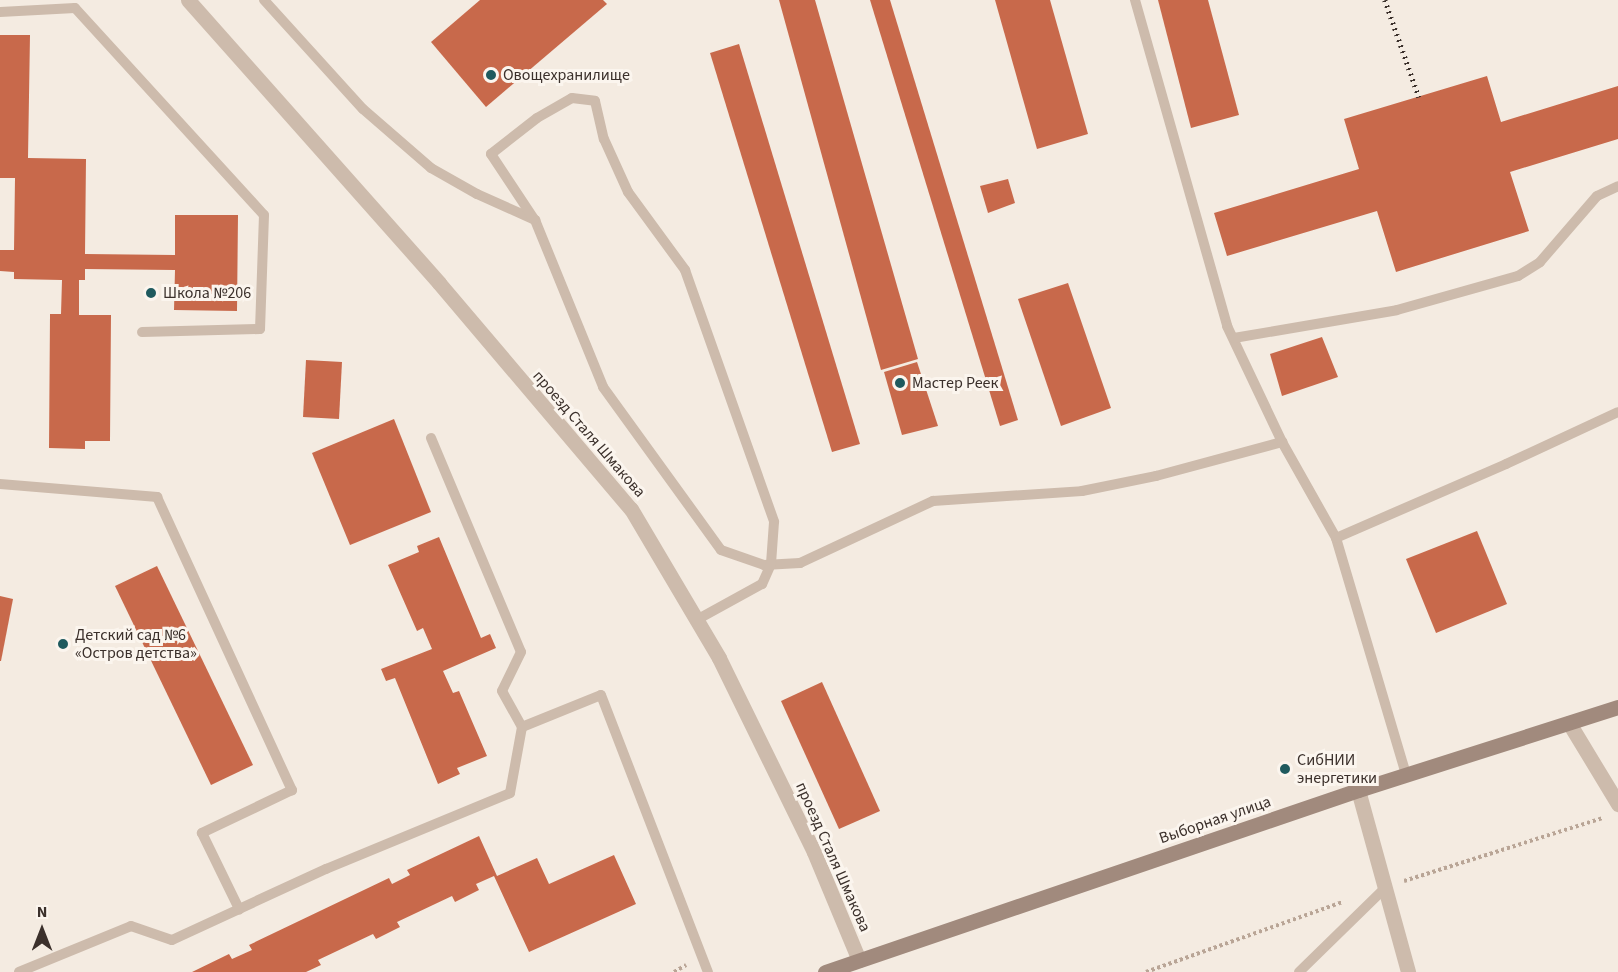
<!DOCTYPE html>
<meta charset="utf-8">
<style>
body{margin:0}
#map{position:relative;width:1618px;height:972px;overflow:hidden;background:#f4ebe1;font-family:"Source Sans 3",sans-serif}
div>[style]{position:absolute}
.building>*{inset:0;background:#c8694b}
.path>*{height:4px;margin-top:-2px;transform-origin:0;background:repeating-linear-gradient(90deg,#b9a596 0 3px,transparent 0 6px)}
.service>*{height:10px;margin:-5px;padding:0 5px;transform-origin:5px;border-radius:5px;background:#cdbbac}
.minor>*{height:15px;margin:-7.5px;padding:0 7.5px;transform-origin:7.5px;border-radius:7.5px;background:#cdbbac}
.secondary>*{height:15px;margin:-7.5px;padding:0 7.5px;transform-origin:7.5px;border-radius:7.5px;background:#a18a7d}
.rail>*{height:4.5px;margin-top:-2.25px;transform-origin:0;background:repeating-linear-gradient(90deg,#3b302b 0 1.5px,transparent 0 6px)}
.dots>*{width:16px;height:16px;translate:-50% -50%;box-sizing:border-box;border:3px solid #fbf5ee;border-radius:50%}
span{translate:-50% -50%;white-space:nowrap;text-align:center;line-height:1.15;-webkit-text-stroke:6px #fbf5ee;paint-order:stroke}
.poi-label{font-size:16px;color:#3b302b}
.left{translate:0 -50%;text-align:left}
.street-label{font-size:16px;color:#3b302b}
.north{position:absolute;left:12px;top:900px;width:60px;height:60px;-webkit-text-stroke:4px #fbf5ee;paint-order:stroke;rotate:0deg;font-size:16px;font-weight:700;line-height:24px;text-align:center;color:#3b302b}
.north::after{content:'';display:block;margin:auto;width:21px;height:27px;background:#3b302b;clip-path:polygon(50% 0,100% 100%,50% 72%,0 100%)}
</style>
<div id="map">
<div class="building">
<i style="clip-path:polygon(480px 0,603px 0,607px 4px,486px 107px,431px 42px)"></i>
<i style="clip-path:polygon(779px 0,815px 0,918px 359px,881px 370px)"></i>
<i style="clip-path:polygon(870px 0,890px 0,1018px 420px,1000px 426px)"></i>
<i style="clip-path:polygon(995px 0,1050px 0,1088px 134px,1037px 149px)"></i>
<i style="clip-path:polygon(1158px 0,1208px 0,1239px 115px,1191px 128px)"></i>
<i style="clip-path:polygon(0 35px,30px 35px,28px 158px,86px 159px,85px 254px,175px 255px,175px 215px,238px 215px,237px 311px,174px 310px,175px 270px,85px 269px,85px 280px,79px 280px,79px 315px,111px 315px,110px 441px,85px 441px,85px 449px,49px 448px,50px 314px,61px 314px,62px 280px,14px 279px,14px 272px,0 271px,0 250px,14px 250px,15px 178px,0 178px)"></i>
<i style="clip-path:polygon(739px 44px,860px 444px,832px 452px,710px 53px)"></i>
<i style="clip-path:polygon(1487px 76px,1501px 122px,1618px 86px,1618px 139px,1510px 172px,1529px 231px,1396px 272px,1377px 211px,1227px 256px,1214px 213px,1359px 169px,1344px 119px)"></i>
<i style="clip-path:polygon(1008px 179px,1015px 203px,988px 213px,980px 186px)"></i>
<i style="clip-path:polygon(1068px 283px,1111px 408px,1061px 426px,1018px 299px)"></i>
<i style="clip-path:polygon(1322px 337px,1338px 377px,1282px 396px,1270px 354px)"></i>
<i style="clip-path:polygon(306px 360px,342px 362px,339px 419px,303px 417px)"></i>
<i style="clip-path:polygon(917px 362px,938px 426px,902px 435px,884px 372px)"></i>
<i style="clip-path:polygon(394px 419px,431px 512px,350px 545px,312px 453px)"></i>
<i style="clip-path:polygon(1477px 531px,1507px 604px,1436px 633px,1406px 559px)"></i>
<i style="clip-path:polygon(439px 537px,481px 638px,490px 634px,496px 648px,443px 671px,453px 693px,459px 691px,487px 756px,457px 768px,460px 774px,438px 784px,395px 678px,386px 681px,381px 669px,432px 649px,423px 628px,417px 631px,388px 565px,419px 552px,417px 546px)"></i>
<i style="clip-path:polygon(157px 566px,253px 765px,211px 785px,115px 586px)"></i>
<i style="clip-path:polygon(0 596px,13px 599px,1px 661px,0 661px)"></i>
<i style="clip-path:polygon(822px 682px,880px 811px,839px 829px,781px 701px)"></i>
<i style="clip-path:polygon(479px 836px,497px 876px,537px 858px,549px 884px,614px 855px,636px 904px,529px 952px,494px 876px,476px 884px,479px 890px,455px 902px,452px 896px,397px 922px,400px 927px,376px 939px,373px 934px,318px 960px,321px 965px,306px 972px,192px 972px,229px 954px,232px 959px,252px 950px,249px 945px,389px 878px,392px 884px,410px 875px,407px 870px)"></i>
</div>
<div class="path">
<i style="left:1404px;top:881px;width:209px;rotate:-17.6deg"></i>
<i style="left:674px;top:972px;width:14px;rotate:-30deg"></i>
<i style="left:1146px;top:972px;width:209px;rotate:-19.6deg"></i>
</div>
<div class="service">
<i style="left:264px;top:0;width:147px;rotate:47.8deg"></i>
<i style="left:363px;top:109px;width:90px;rotate:40.9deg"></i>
<i style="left:431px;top:168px;width:53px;rotate:29.5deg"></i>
<i style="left:477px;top:194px;width:64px;rotate:24.1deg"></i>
<i style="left:535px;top:220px;width:180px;rotate:67.8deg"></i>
<i style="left:603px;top:387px;width:201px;rotate:54.1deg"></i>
<i style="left:721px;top:550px;width:46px;rotate:19.2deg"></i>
<i style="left:764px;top:565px;width:36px;rotate:-3deg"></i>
<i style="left:800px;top:563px;width:147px;rotate:-25deg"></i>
<i style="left:933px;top:501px;width:149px;rotate:-3.8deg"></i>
<i style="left:1082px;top:491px;width:76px;rotate:-11.5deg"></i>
<i style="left:1156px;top:476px;width:131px;rotate:-15.1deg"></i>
<i style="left:1135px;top:0;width:339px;rotate:74.2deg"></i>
<i style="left:1227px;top:326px;width:128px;rotate:64.6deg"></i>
<i style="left:1282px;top:442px;width:110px;rotate:60.6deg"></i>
<i style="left:1336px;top:538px;width:246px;rotate:73.5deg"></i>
<i style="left:0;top:12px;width:75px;rotate:-3.1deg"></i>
<i style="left:75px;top:8px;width:280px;rotate:47.6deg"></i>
<i style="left:264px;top:215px;width:114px;rotate:92deg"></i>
<i style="left:260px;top:329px;width:118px;rotate:178.5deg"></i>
<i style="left:534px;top:219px;width:78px;rotate:-123.5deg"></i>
<i style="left:491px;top:154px;width:58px;rotate:-38deg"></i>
<i style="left:537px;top:118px;width:40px;rotate:-29.7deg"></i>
<i style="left:572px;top:98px;width:23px;rotate:7deg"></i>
<i style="left:595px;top:101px;width:39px;rotate:77deg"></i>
<i style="left:604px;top:139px;width:58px;rotate:65.6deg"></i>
<i style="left:628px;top:192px;width:97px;rotate:53.8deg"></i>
<i style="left:685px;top:270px;width:267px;rotate:70.5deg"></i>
<i style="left:774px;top:522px;width:42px;rotate:94.1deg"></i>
<i style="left:771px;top:564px;width:22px;rotate:114deg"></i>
<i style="left:762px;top:584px;width:73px;rotate:151.3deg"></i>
<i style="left:1234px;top:338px;width:165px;rotate:-9.7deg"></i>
<i style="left:1397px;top:310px;width:126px;rotate:-15.7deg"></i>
<i style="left:1518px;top:276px;width:26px;rotate:-32deg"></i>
<i style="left:1540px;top:262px;width:87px;rotate:-49.2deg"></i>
<i style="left:1597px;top:196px;width:23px;rotate:-25deg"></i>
<i style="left:431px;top:438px;width:232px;rotate:67.2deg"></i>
<i style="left:521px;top:652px;width:43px;rotate:116deg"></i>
<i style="left:502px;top:691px;width:41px;rotate:60.9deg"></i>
<i style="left:0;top:484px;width:158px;rotate:4.7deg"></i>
<i style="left:157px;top:497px;width:323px;rotate:65.3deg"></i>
<i style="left:292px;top:790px;width:100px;rotate:154.5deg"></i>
<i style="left:202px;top:833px;width:85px;rotate:64deg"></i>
<i style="left:1336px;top:538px;width:185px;rotate:-23.5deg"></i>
<i style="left:1506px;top:464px;width:123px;rotate:-24.9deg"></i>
<i style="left:19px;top:972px;width:121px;rotate:-22.3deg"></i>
<i style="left:131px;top:926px;width:43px;rotate:18.9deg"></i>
<i style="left:172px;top:940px;width:170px;rotate:-24.8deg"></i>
<i style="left:326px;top:869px;width:199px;rotate:-22.4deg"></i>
<i style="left:510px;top:793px;width:67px;rotate:-79.7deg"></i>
<i style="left:522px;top:727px;width:85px;rotate:-22.1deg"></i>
<i style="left:601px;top:695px;width:297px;rotate:68.9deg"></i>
<i style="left:1299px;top:972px;width:122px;rotate:-44.3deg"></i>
</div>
<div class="minor">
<i style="left:188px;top:0;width:378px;rotate:48.4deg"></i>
<i style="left:439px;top:283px;width:297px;rotate:49.7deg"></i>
<i style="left:631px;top:509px;width:173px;rotate:59.4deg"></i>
<i style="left:719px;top:658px;width:216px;rotate:63.9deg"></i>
<i style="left:814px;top:852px;width:117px;rotate:67.4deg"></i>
<i style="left:1569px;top:723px;width:95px;rotate:58.8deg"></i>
<i style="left:1358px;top:790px;width:189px;rotate:74.6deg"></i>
</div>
<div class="secondary">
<i style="left:825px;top:972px;width:563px;rotate:-18.85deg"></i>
<i style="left:1358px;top:790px;width:273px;rotate:-17.7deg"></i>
</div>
<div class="rail">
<i style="left:1385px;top:0;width:103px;rotate:70.7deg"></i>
</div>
<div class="dots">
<i style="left:491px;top:75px;background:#1f5a5e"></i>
<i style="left:151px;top:293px;background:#1f5a5e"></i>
<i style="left:900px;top:383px;background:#1f5a5e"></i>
<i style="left:63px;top:644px;background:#1f5a5e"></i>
<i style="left:1285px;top:769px;background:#1f5a5e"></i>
</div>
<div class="poi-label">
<span class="left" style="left:503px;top:75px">Овощехранилище</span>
<span class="left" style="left:163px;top:293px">Школа №206</span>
<span class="left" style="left:912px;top:383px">Мастер Реек</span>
<span class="left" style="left:75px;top:644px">Детский сад №6<br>«Остров детства»</span>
<span class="left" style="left:1297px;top:769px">СибНИИ<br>энергетики</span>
</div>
<div class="street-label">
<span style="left:589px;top:434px;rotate:49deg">проезд Сталя Шмакова</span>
<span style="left:1215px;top:820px;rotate:-19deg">Выборная улица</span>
<span style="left:833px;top:857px;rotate:66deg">проезд Сталя Шмакова</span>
</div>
<div class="north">N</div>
</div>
